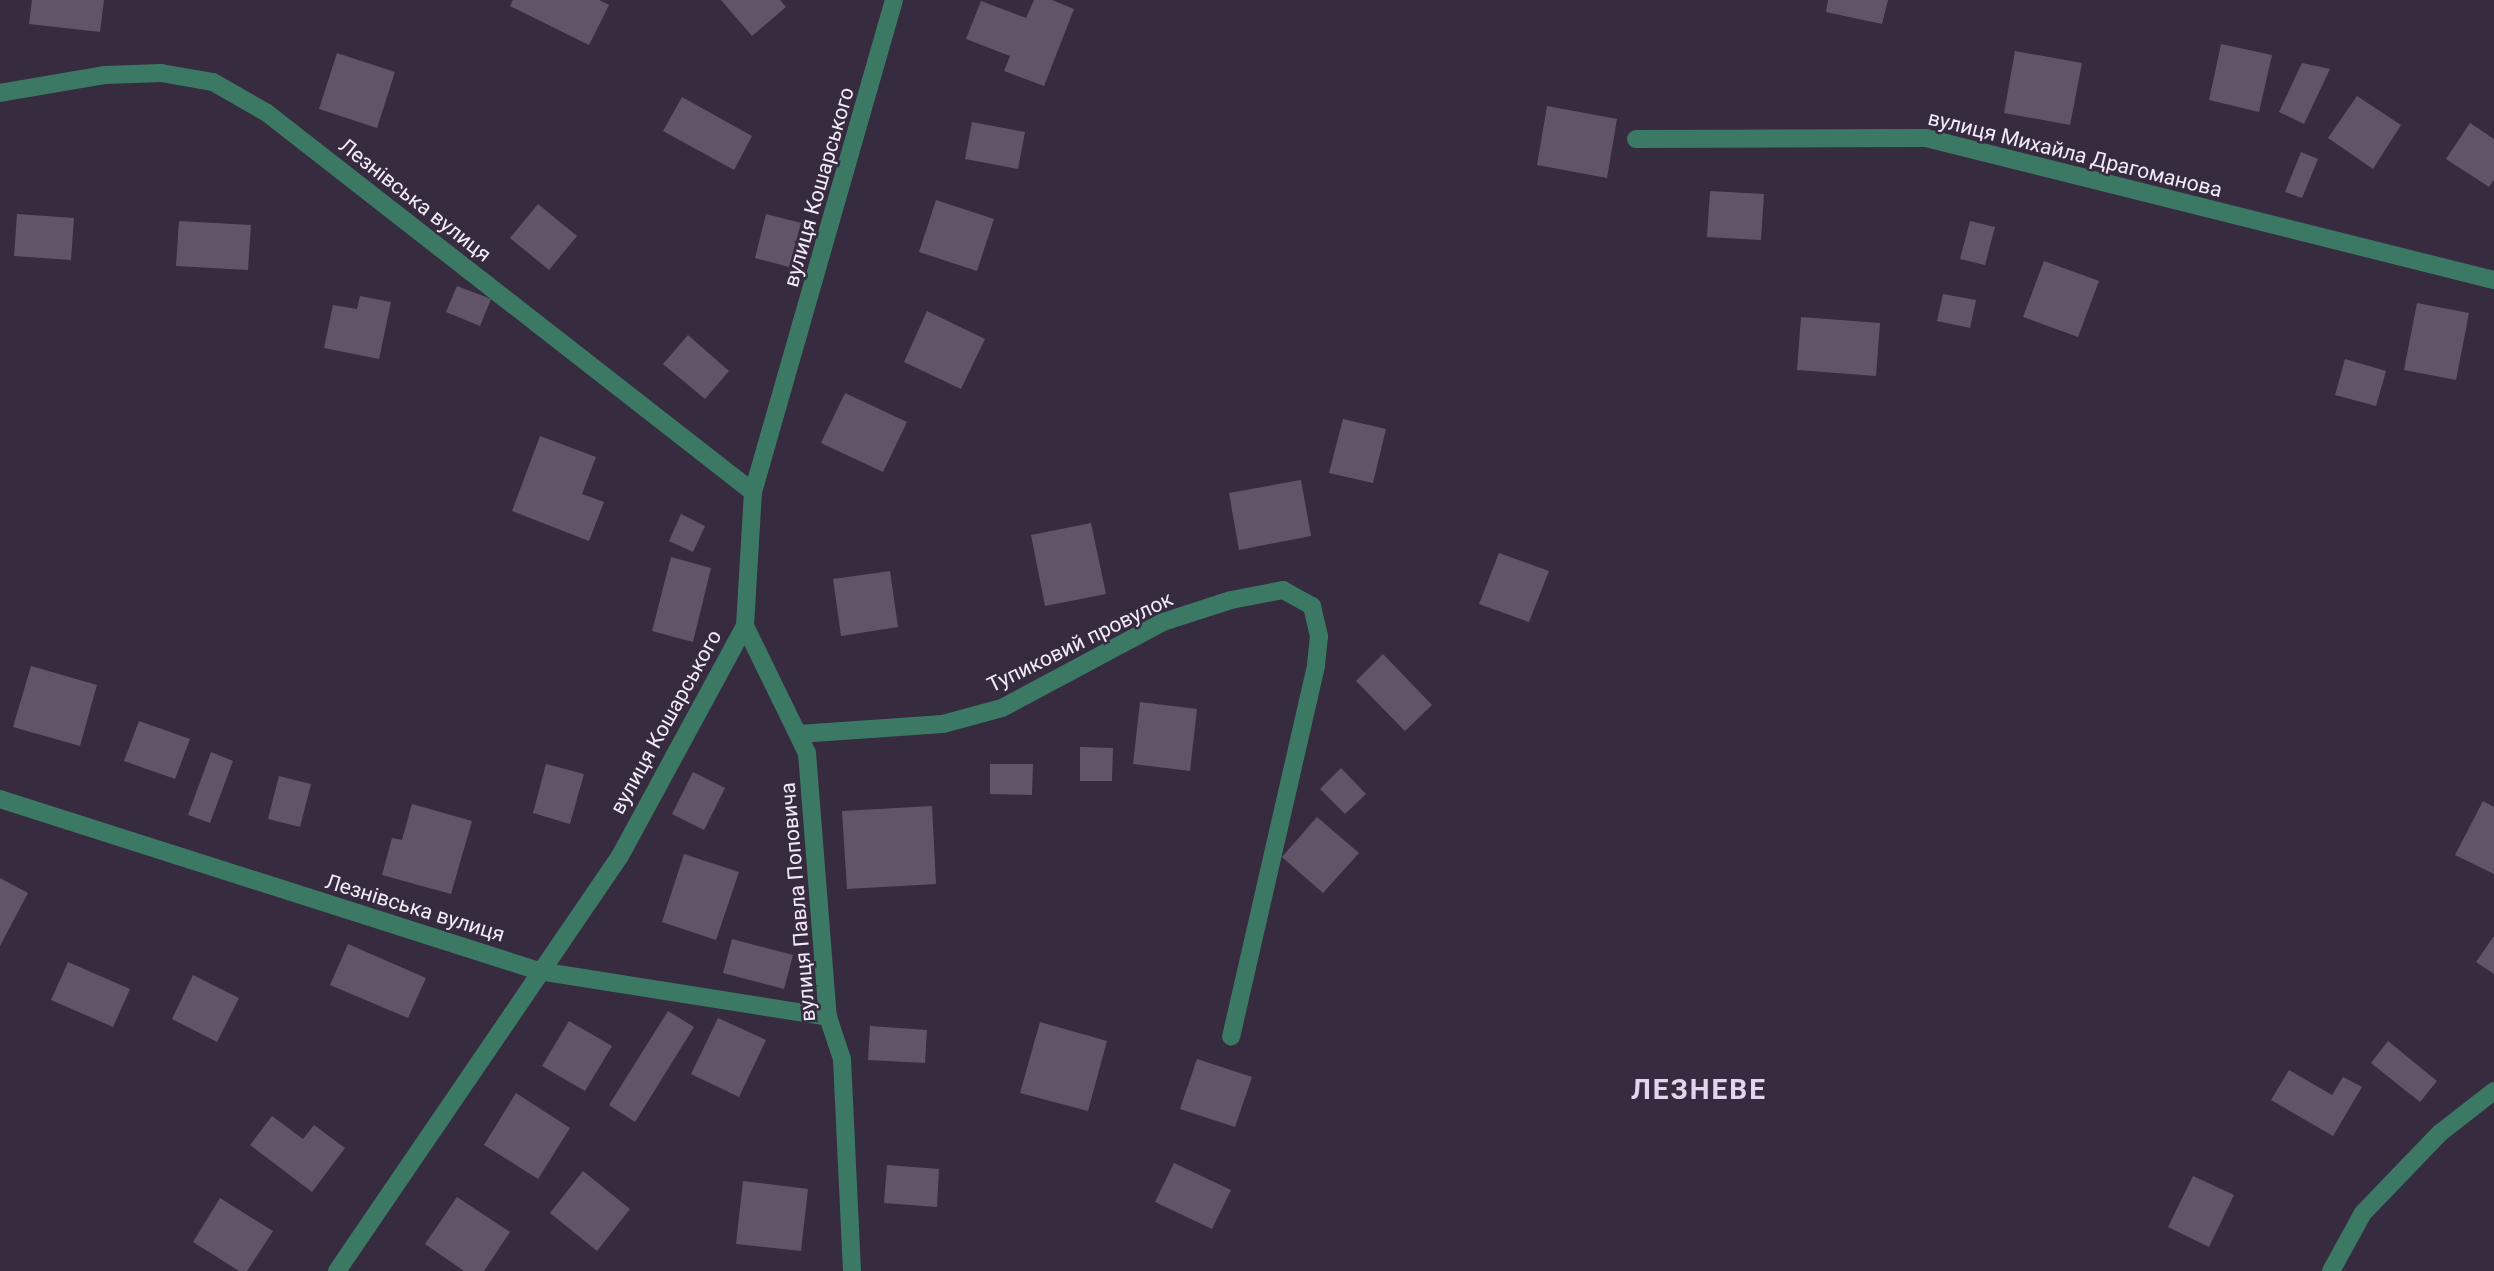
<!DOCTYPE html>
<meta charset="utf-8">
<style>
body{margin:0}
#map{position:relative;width:2494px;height:1271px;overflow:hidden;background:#372b3f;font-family:Roboto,sans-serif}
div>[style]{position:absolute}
.building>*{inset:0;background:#615469}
.service>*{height:18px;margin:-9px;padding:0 9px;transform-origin:9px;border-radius:9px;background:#3c7965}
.minor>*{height:18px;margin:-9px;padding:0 9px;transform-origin:9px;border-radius:9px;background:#3c7965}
.tertiary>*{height:18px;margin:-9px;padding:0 9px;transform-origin:9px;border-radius:9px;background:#3c7965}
span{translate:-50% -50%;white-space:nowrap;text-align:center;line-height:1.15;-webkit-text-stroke:5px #372b3f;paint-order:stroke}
.street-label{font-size:21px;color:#f3ebf8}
.district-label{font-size:28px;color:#e4d5ee;font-weight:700;letter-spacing:2px}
</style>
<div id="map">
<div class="building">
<i style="clip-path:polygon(32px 0,104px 0,100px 32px,29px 24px)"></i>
<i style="clip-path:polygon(513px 0,599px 0,609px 5px,589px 45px,510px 6px)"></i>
<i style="clip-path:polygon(721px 0,780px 0,786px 7px,752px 36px)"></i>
<i style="clip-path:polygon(1034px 0,1052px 0,1074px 9px,1044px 86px,1004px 71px,1010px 56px,966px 39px,981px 1px,1026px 18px)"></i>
<i style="clip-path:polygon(1828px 0,1888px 0,1882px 24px,1826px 12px)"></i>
<i style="clip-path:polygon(2221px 44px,2272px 55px,2259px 112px,2209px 100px)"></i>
<i style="clip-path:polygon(2015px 51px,2082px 63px,2070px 125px,2004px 113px)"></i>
<i style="clip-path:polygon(337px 53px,395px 72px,377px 128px,319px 109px)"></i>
<i style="clip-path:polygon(2302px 63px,2330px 69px,2304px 124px,2279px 112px)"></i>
<i style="clip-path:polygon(2357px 96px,2401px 125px,2373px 169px,2328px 138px)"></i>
<i style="clip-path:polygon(682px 97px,752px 136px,734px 170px,663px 131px)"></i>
<i style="clip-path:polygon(1547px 106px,1617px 119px,1607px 178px,1537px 165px)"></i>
<i style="clip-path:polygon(972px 122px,1025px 132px,1018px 169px,965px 159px)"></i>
<i style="clip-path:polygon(2470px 123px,2494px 139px,2494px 180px,2489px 187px,2446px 159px)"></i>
<i style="clip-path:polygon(2301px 152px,2318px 159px,2302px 198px,2285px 192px)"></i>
<i style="clip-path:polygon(1710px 191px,1764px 194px,1761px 240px,1707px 237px)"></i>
<i style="clip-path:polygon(936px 200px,994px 219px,977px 271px,919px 252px)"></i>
<i style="clip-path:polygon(538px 204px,577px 236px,549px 270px,510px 238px)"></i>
<i style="clip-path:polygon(17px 214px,74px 218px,71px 260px,14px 256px)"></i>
<i style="clip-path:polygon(766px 214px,801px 223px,789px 267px,755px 258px)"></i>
<i style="clip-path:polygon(179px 221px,251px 225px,248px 270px,176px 266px)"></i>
<i style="clip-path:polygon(1970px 221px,1995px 227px,1985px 265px,1960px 259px)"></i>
<i style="clip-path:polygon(2044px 261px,2099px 281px,2078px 337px,2023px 317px)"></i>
<i style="clip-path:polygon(457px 286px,491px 299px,480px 326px,446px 312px)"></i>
<i style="clip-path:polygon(1943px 294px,1976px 300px,1970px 328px,1937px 321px)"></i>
<i style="clip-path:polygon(360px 296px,391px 302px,379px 359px,324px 348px,333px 305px,357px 309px)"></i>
<i style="clip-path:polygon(2417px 303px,2469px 313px,2456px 380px,2404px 370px)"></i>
<i style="clip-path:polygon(927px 311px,985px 339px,961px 389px,904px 362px)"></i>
<i style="clip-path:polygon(1801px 317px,1880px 323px,1876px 376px,1797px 370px)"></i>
<i style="clip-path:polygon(688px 335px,729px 371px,705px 399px,663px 364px)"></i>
<i style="clip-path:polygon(2345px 359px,2386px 371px,2376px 406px,2335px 395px)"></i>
<i style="clip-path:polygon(845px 393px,907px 422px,883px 472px,821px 443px)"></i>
<i style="clip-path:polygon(1343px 419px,1386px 429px,1373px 483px,1329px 473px)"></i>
<i style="clip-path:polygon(540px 436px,596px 457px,582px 494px,604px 502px,589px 541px,512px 511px)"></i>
<i style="clip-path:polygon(1301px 480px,1311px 536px,1239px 550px,1229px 493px)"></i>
<i style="clip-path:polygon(681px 514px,705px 526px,693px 552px,669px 541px)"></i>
<i style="clip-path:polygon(1091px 523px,1106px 594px,1045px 606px,1031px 535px)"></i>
<i style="clip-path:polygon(1499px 553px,1549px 571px,1529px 622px,1479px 604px)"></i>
<i style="clip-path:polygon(671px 557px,711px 568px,693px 642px,652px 631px)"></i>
<i style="clip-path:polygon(890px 571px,898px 627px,841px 636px,833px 579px)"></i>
<i style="clip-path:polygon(1383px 654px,1432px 705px,1405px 731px,1356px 681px)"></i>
<i style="clip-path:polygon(31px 666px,97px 685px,80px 746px,13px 727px)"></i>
<i style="clip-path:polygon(1140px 702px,1197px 709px,1190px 771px,1133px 764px)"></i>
<i style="clip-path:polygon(139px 721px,190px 739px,175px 779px,124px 761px)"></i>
<i style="clip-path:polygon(1080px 747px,1113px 748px,1112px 781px,1080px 781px)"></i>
<i style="clip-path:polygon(211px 752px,233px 761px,210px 823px,188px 815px)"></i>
<i style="clip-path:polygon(546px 764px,584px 774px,570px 824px,533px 813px)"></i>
<i style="clip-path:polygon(990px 764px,1033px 764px,1032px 795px,990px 794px)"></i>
<i style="clip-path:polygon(1341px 768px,1366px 794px,1345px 814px,1320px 789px)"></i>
<i style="clip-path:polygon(693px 772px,725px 788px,704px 830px,672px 814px)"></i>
<i style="clip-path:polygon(279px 776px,311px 784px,300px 827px,268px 819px)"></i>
<i style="clip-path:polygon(2483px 801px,2494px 807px,2494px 874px,2455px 855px)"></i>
<i style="clip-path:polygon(412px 804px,472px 821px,451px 894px,382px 875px,392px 838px,402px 840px)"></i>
<i style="clip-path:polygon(932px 806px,936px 884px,847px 889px,842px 811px)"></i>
<i style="clip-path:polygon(1317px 817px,1359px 853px,1323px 893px,1282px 857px)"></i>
<i style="clip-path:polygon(684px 854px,739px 872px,716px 940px,662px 922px)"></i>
<i style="clip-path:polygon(0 878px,28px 893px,0 946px)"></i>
<i style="clip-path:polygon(2494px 936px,2494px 974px,2476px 962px)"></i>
<i style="clip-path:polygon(732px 939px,793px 955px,784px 989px,723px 973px)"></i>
<i style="clip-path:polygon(348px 944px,426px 978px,408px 1018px,330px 985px)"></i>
<i style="clip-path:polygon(68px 962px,130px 989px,113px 1027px,51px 1000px)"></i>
<i style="clip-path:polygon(193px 975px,239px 998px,217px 1042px,172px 1019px)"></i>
<i style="clip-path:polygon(668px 1011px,694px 1027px,635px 1122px,609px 1105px)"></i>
<i style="clip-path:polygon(718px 1018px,766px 1040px,739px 1097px,691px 1074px)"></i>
<i style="clip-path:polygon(569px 1021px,612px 1046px,585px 1091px,542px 1066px)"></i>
<i style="clip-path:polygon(1040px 1022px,1107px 1041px,1088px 1111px,1020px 1093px)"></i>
<i style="clip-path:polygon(870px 1026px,927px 1030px,925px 1063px,868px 1060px)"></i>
<i style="clip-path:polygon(2388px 1041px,2437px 1081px,2420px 1102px,2371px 1063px)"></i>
<i style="clip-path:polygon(1197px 1059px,1252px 1077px,1235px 1127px,1180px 1109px)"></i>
<i style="clip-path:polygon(2289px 1070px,2332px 1095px,2343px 1077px,2362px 1087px,2333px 1136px,2271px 1100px)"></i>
<i style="clip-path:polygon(516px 1093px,570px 1128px,538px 1179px,484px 1145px)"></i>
<i style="clip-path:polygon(272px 1116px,303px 1139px,314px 1125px,345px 1148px,312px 1192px,250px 1145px)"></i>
<i style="clip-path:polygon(1174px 1163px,1231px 1190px,1212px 1229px,1155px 1202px)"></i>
<i style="clip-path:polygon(887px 1165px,939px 1169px,937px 1207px,884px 1203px)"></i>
<i style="clip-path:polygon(583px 1171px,630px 1209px,597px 1251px,550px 1213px)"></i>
<i style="clip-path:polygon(2193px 1176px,2234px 1195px,2209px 1247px,2168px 1227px)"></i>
<i style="clip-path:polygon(743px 1181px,808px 1189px,801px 1251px,736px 1244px)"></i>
<i style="clip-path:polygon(457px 1197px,510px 1232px,484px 1271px,464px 1271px,425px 1244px)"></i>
<i style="clip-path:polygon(220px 1198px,273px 1231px,247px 1271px,239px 1271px,193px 1242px)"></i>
</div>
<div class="service">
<i style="left:539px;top:971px;width:293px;rotate:9deg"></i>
</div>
<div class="minor">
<i style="left:0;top:93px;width:107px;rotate:-9.7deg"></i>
<i style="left:105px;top:75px;width:56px;rotate:-2deg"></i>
<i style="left:161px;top:73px;width:53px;rotate:9.8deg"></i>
<i style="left:213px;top:82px;width:62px;rotate:29.9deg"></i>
<i style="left:267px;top:113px;width:616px;rotate:37.95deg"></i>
<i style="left:1636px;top:139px;width:290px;rotate:-0.2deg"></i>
<i style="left:1926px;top:138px;width:585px;rotate:14.04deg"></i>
<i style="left:745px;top:626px;width:141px;rotate:64deg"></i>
<i style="left:807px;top:753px;width:265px;rotate:85.5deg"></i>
<i style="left:828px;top:1017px;width:44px;rotate:71.6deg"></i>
<i style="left:842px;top:1059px;width:212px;rotate:87.3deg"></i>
<i style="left:799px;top:734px;width:144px;rotate:-4deg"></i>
<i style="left:943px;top:724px;width:61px;rotate:-15.2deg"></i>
<i style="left:1002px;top:708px;width:183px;rotate:-28.1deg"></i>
<i style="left:1163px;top:622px;width:71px;rotate:-17.9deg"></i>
<i style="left:1231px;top:600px;width:53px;rotate:-10.9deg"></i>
<i style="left:1283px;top:590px;width:33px;rotate:29deg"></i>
<i style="left:1312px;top:606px;width:31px;rotate:77deg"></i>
<i style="left:1319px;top:636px;width:30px;rotate:96deg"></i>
<i style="left:1316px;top:666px;width:380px;rotate:102.9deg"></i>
<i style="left:0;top:799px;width:566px;rotate:17.7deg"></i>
<i style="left:2331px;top:1271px;width:66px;rotate:-61.1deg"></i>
<i style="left:2363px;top:1213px;width:111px;rotate:-46.1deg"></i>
<i style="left:2440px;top:1133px;width:68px;rotate:-37.9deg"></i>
</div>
<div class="tertiary">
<i style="left:337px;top:1271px;width:502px;rotate:-55.71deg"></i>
<i style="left:620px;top:856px;width:262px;rotate:-61.5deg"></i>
<i style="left:745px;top:626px;width:134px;rotate:-86.6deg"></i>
<i style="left:753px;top:492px;width:512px;rotate:-74.01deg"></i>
</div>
<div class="street-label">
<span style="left:2075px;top:154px;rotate:14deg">вулиця Михайла Драгоманова</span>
<span style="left:819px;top:187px;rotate:-74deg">вулиця Кошарського</span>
<span style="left:415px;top:200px;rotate:38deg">Лезнівська вулиця</span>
<span style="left:1080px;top:642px;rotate:-26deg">Тупиковий провулок</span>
<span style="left:666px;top:722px;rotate:-61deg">вулиця Кошарського</span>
<span style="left:798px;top:902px;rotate:-95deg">вулиця Павла Поповича</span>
<span style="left:415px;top:908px;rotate:17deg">Лезнівська вулиця</span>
</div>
<div class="district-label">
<span style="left:1699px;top:1090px">ЛЕЗНЕВЕ</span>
</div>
</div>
